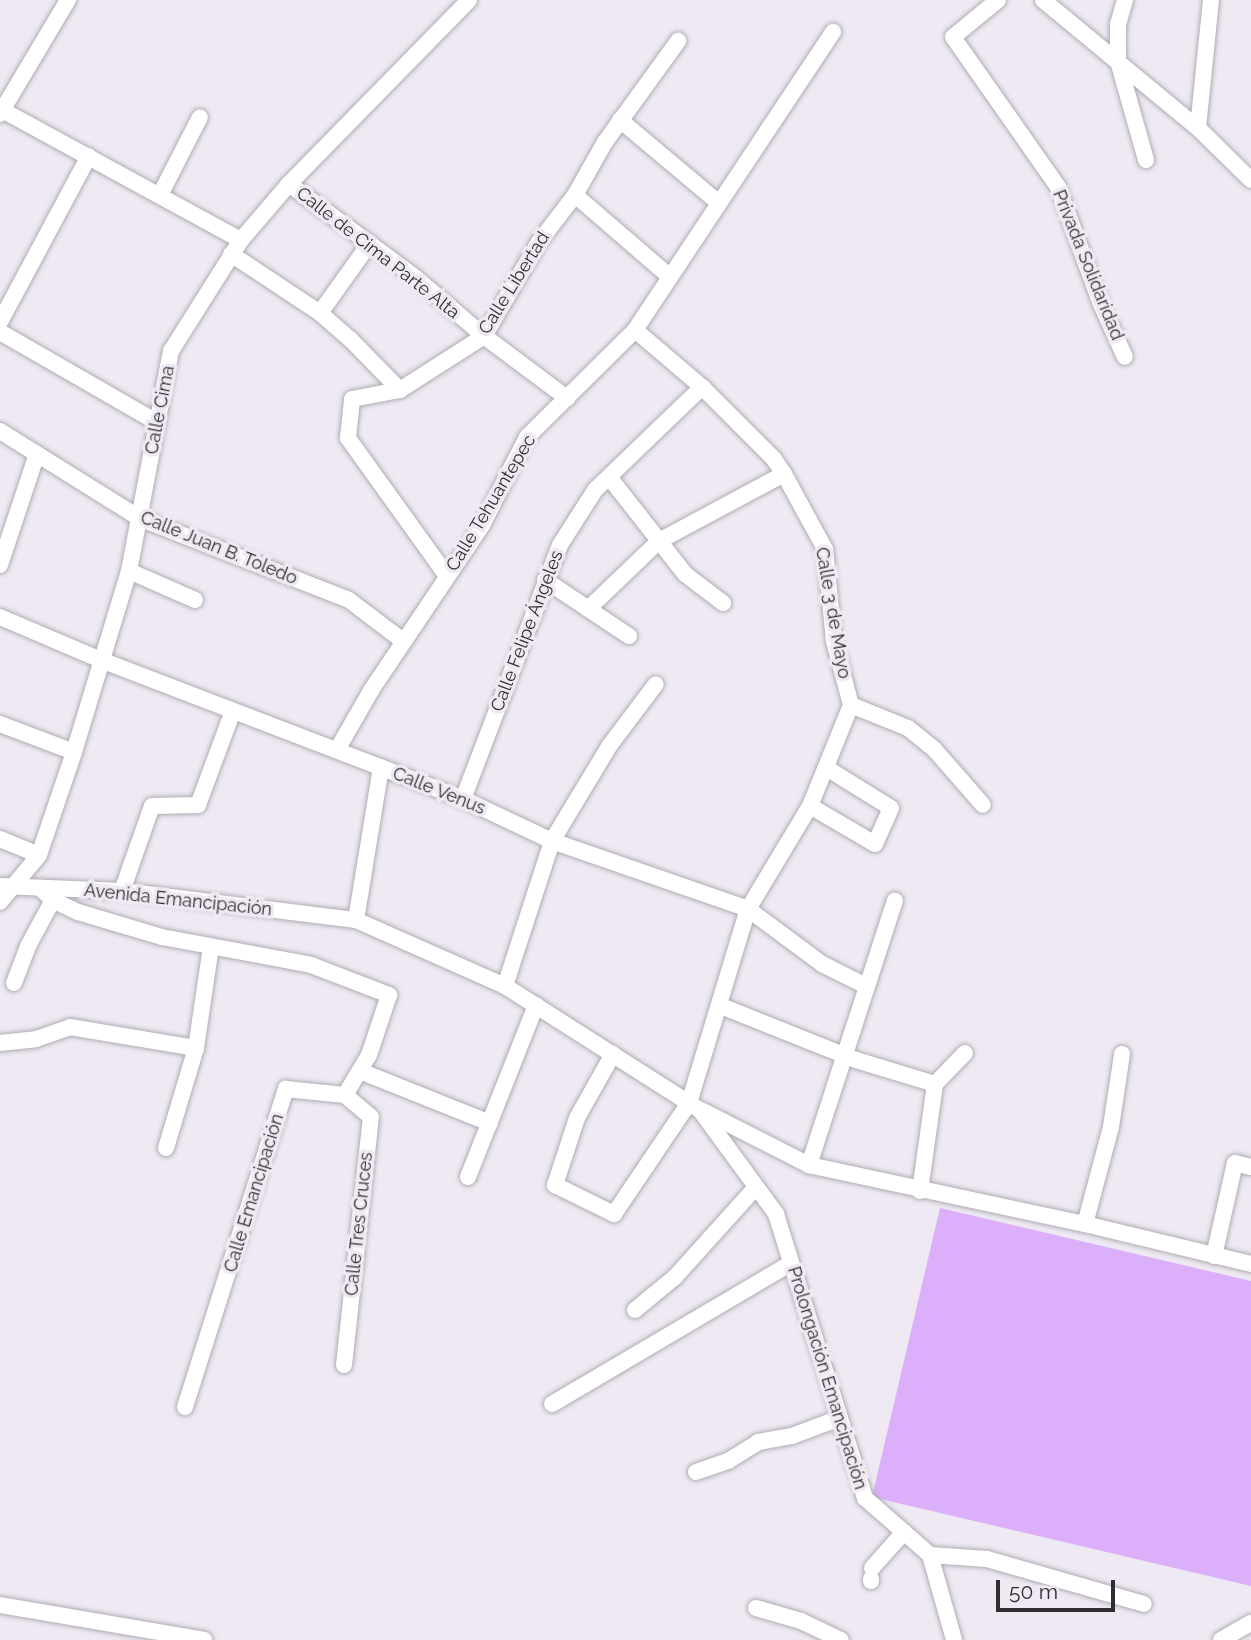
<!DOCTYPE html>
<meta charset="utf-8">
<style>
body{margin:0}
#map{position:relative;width:1251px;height:1640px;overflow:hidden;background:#eee9f2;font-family:Raleway,sans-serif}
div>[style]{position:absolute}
.green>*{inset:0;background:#dbaffa}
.roads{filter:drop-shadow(0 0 2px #b0acb4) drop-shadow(0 0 2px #b0acb4)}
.street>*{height:16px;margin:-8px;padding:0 8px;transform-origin:8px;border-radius:8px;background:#fff}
span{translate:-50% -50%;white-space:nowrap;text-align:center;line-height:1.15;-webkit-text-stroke:7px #eee9f2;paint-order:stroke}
.street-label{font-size:18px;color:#2f2d31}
.scale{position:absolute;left:996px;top:1580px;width:119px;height:32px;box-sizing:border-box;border:4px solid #2f2d31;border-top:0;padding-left:9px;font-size:21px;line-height:24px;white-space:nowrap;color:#2f2d31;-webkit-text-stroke:5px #eee9f2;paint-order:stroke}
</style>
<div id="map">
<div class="green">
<i style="clip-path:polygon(940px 1208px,1251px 1281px,1251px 1586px,872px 1497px)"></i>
</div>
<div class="roads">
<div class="street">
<i style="left:998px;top:0;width:58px;rotate:140.6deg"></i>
<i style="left:953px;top:37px;width:183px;rotate:55deg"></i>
<i style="left:1058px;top:187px;width:122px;rotate:69.9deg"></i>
<i style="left:1100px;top:302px;width:60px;rotate:65.6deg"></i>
<i style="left:1043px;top:0;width:201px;rotate:39.6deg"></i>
<i style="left:1198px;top:128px;width:74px;rotate:44.5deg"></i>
<i style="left:1125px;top:0;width:25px;rotate:106deg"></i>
<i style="left:1118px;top:24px;width:37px;rotate:90deg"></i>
<i style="left:1118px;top:61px;width:103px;rotate:74.2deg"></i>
<i style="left:4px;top:111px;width:270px;rotate:28.6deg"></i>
<i style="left:0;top:114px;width:133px;rotate:-59.2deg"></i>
<i style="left:620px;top:120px;width:129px;rotate:40deg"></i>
<i style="left:1198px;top:128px;width:129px;rotate:-84.2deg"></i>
<i style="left:289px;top:184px;width:158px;rotate:36.5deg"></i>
<i style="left:416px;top:278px;width:89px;rotate:40.5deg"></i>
<i style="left:484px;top:336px;width:104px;rotate:36.8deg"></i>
<i style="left:161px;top:193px;width:85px;rotate:-62.8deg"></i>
<i style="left:575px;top:195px;width:125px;rotate:40.8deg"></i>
<i style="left:231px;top:254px;width:107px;rotate:33.5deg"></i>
<i style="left:320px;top:313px;width:41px;rotate:41.1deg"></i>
<i style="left:351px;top:340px;width:70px;rotate:45.6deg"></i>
<i style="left:320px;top:313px;width:86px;rotate:-54.5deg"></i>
<i style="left:0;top:322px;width:188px;rotate:-61.8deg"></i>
<i style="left:0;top:332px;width:182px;rotate:29.9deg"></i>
<i style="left:0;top:431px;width:164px;rotate:32deg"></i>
<i style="left:139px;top:518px;width:225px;rotate:21.3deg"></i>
<i style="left:349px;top:600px;width:68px;rotate:37.2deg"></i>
<i style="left:609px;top:477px;width:123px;rotate:51.9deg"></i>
<i style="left:685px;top:574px;width:48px;rotate:37.3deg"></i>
<i style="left:0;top:565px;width:117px;rotate:-71.6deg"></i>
<i style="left:129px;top:571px;width:72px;rotate:23.7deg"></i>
<i style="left:447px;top:576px;width:170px;rotate:-125.7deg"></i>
<i style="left:348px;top:438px;width:39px;rotate:-84deg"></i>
<i style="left:352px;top:399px;width:49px;rotate:-10.6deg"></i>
<i style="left:400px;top:390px;width:100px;rotate:-32.7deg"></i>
<i style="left:484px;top:336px;width:109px;rotate:-59.7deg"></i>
<i style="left:539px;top:242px;width:59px;rotate:-52.5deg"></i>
<i style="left:575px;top:195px;width:61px;rotate:-60.5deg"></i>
<i style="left:605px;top:142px;width:125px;rotate:-54.1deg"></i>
<i style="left:545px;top:580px;width:101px;rotate:33.7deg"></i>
<i style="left:588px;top:609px;width:98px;rotate:-43.8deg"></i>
<i style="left:659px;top:541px;width:142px;rotate:-28.2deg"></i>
<i style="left:0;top:617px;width:110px;rotate:23.1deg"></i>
<i style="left:101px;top:660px;width:388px;rotate:21deg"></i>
<i style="left:463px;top:799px;width:98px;rotate:25.3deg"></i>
<i style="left:552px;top:841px;width:207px;rotate:19.1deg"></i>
<i style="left:748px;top:909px;width:92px;rotate:36.6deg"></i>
<i style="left:822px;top:964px;width:49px;rotate:26.6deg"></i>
<i style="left:851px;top:705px;width:61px;rotate:22deg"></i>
<i style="left:908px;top:728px;width:33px;rotate:39deg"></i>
<i style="left:934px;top:749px;width:74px;rotate:48.8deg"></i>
<i style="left:0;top:724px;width:79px;rotate:20.7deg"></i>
<i style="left:337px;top:750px;width:70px;rotate:-60.2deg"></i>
<i style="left:372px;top:689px;width:197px;rotate:-56.1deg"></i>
<i style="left:482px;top:525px;width:99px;rotate:-62.9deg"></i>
<i style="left:527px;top:437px;width:152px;rotate:-44.7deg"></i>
<i style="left:635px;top:330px;width:358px;rotate:-56.4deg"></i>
<i style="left:463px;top:799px;width:272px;rotate:-69.1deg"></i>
<i style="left:560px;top:545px;width:65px;rotate:-57.5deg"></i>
<i style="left:595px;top:490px;width:149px;rotate:-43.9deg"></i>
<i style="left:810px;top:806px;width:75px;rotate:30.3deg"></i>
<i style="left:875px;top:844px;width:39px;rotate:-66deg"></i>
<i style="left:891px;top:808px;width:74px;rotate:-148.2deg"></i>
<i style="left:0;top:839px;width:42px;rotate:22.3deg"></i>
<i style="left:0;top:886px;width:122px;rotate:2.3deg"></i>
<i style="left:122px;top:891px;width:236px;rotate:7.1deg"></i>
<i style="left:356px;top:920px;width:163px;rotate:23.9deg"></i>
<i style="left:505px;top:986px;width:231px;rotate:32.5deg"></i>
<i style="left:700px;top:1110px;width:129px;rotate:53.8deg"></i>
<i style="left:776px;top:1214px;width:298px;rotate:72.6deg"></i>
<i style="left:865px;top:1498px;width:86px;rotate:41.2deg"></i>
<i style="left:930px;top:1555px;width:88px;rotate:74.2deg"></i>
<i style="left:41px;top:889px;width:16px;rotate:43deg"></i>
<i style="left:53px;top:900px;width:28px;rotate:26deg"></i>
<i style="left:78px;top:912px;width:88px;rotate:16.6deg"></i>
<i style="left:162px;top:937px;width:152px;rotate:10.6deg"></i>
<i style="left:311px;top:965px;width:84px;rotate:21deg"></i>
<i style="left:389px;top:995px;width:63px;rotate:108.4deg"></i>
<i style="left:369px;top:1055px;width:47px;rotate:121deg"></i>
<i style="left:122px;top:891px;width:90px;rotate:-70.6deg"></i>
<i style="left:152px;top:806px;width:46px;rotate:-1.2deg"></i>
<i style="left:198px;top:805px;width:100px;rotate:-69.6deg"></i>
<i style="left:0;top:902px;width:61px;rotate:-50.3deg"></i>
<i style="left:39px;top:855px;width:109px;rotate:-71.2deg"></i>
<i style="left:74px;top:752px;width:189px;rotate:-73.1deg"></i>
<i style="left:129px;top:571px;width:224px;rotate:-79.2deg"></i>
<i style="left:171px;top:351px;width:131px;rotate:-57.8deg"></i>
<i style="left:241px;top:240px;width:74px;rotate:-49.4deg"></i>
<i style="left:289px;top:184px;width:257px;rotate:-45.6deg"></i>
<i style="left:356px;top:920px;width:155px;rotate:-80.7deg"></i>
<i style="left:14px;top:983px;width:40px;rotate:-69deg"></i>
<i style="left:28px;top:946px;width:52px;rotate:-61.5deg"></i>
<i style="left:505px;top:986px;width:152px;rotate:-72deg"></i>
<i style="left:552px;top:841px;width:112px;rotate:-58.9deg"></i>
<i style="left:610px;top:745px;width:76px;rotate:-53deg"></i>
<i style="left:721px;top:1006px;width:145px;rotate:21.8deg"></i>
<i style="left:856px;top:1060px;width:83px;rotate:16.9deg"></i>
<i style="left:0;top:1043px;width:36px;rotate:-6deg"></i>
<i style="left:36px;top:1039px;width:36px;rotate:-19deg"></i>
<i style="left:70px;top:1027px;width:128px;rotate:9.5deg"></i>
<i style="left:613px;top:1054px;width:73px;rotate:119.4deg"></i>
<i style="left:577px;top:1118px;width:71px;rotate:108.2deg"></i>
<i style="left:555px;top:1185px;width:66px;rotate:26.2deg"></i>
<i style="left:614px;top:1214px;width:134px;rotate:-56deg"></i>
<i style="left:689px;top:1103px;width:203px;rotate:-73.1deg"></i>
<i style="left:748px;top:909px;width:120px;rotate:-59deg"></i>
<i style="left:810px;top:806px;width:109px;rotate:-67.9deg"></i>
<i style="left:851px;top:705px;width:66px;rotate:-104.9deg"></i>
<i style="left:834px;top:641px;width:92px;rotate:-95.6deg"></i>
<i style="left:825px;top:549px;width:85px;rotate:-118.7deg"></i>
<i style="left:784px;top:474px;width:18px;rotate:-124deg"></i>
<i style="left:774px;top:459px;width:102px;rotate:-135deg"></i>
<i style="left:702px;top:387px;width:88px;rotate:-139.6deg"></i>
<i style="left:360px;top:1071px;width:140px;rotate:21.8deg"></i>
<i style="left:703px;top:1111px;width:119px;rotate:27deg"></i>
<i style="left:809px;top:1165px;width:282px;rotate:12.1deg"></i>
<i style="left:1085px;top:1224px;width:171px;rotate:13.5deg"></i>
<i style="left:166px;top:1148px;width:104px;rotate:-73.3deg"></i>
<i style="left:196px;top:1048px;width:102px;rotate:-81.6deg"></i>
<i style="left:809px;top:1165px;width:278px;rotate:-72deg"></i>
<i style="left:468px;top:1177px;width:185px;rotate:-68.4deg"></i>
<i style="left:920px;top:1191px;width:108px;rotate:-82deg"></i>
<i style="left:935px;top:1084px;width:43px;rotate:-45.9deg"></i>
<i style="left:1085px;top:1224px;width:100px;rotate:-75deg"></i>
<i style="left:1111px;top:1127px;width:74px;rotate:-81.4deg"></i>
<i style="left:1214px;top:1256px;width:95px;rotate:-77.3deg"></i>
<i style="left:1235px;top:1163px;width:16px;rotate:14deg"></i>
<i style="left:635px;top:1310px;width:52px;rotate:-39.5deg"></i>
<i style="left:675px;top:1277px;width:121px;rotate:-48deg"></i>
<i style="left:344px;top:1365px;width:249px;rotate:-83.8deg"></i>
<i style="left:371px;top:1117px;width:34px;rotate:-140deg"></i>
<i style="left:552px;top:1404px;width:277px;rotate:-30.5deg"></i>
<i style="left:185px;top:1407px;width:334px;rotate:-72.4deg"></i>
<i style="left:286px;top:1089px;width:59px;rotate:5.8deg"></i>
<i style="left:696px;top:1472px;width:34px;rotate:-19deg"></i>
<i style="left:728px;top:1461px;width:36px;rotate:-32deg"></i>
<i style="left:758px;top:1442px;width:35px;rotate:-10deg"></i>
<i style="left:792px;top:1436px;width:51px;rotate:-20.6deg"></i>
<i style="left:930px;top:1555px;width:57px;rotate:4deg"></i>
<i style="left:987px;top:1559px;width:163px;rotate:16deg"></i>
<i style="left:872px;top:1568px;width:48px;rotate:-48.4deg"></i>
<i style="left:871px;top:1581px;width:2px;rotate:-90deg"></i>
<i style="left:0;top:1605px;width:207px;rotate:9.7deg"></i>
<i style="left:756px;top:1608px;width:47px;rotate:16.1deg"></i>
<i style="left:801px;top:1621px;width:44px;rotate:25.4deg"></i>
<i style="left:1221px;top:1640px;width:34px;rotate:-30deg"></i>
</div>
</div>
<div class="street-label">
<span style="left:378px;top:253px;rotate:38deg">Calle de Cima Parte Alta</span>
<span style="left:1088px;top:265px;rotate:68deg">Privada Solidaridad</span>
<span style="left:514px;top:283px;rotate:-58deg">Calle Libertad</span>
<span style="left:160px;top:410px;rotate:-79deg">Calle Cima</span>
<span style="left:491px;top:503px;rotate:-59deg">Calle Tehuantepec</span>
<span style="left:219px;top:548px;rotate:22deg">Calle Juan B. Toledo</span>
<span style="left:833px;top:613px;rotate:80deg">Calle 3 de Mayo</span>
<span style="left:527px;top:631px;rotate:-69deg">Calle Felipe Ángeles</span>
<span style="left:439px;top:791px;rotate:22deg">Calle Venus</span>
<span style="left:178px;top:900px;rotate:6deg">Avenida Emancipación</span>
<span style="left:254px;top:1193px;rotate:-73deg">Calle Emancipación</span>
<span style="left:359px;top:1224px;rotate:-84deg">Calle Tres Cruces</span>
<span style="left:827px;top:1378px;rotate:73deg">Prolongación Emancipación</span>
</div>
<div class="scale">50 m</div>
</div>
